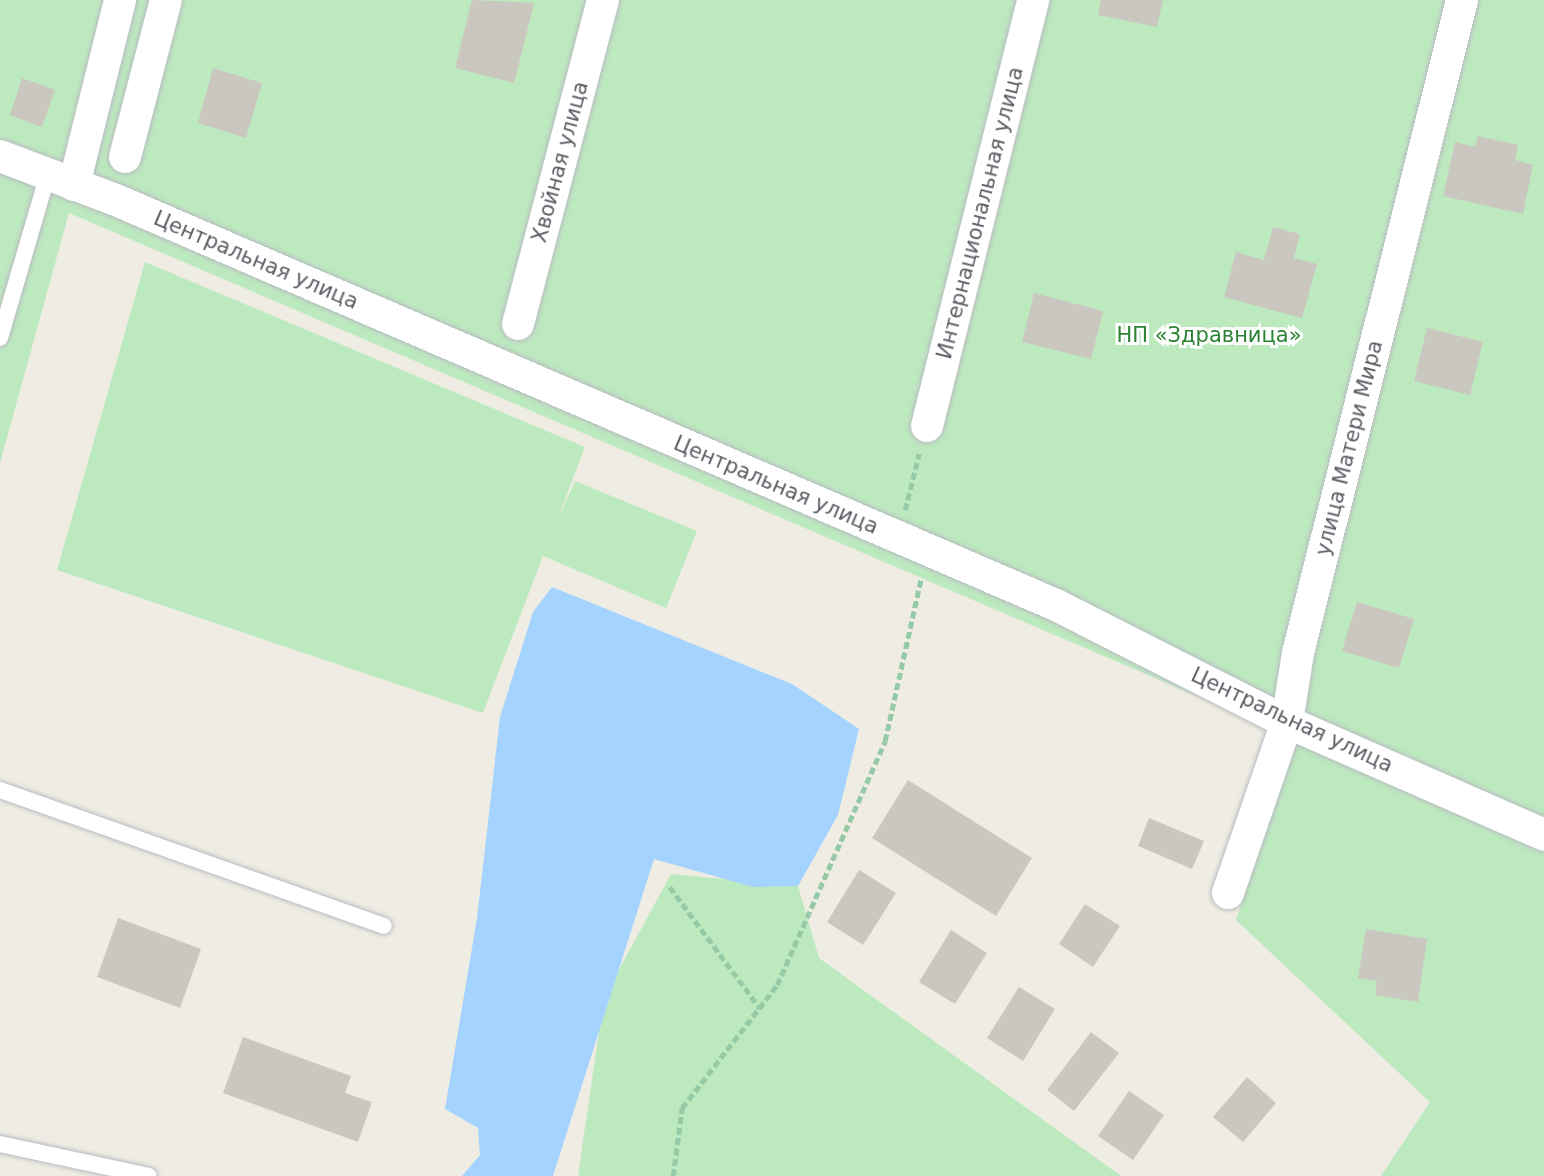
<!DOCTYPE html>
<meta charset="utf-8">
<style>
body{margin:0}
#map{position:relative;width:1544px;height:1176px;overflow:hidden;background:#efede3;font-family:"DejaVu Sans",sans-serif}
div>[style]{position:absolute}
.green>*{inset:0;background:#bde9bf}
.water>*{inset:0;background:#a4d3ff}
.building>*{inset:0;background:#cac7c0}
.path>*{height:4.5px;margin-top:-2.25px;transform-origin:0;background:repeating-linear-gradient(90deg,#95caa7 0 7px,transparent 0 10.5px)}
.roads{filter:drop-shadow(0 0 2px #b8bbc1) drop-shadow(0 0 2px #b8bbc1)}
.lane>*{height:16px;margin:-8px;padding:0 8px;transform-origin:8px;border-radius:8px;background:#fff}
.street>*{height:32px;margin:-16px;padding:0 16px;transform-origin:16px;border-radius:16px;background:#fff}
span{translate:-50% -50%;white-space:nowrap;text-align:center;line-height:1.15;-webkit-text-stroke:6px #fff;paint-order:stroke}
.street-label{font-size:21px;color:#5b5f65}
.park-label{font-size:21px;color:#2c8334}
</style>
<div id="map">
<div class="green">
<i style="clip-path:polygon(0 0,1544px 0,1544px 1176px,1381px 1176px,1430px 1102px,1236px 920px,1293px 737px,69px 213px,0 463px)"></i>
<i style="clip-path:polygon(145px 262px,585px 447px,557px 521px,575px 481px,697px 531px,666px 608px,543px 556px,483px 713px,57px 570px)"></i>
<i style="clip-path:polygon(671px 874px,798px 886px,819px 958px,1121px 1176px,578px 1176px,604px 997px)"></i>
</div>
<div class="water">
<i style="clip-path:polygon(552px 587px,792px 684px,859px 729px,838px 815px,798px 886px,753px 887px,654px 859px,553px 1176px,462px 1176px,480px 1155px,478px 1128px,445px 1109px,477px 918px,500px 717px,533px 612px)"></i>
</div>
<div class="building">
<i style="clip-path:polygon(472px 0,534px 3px,514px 83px,455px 68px)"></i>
<i style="clip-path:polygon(1101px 0,1163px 0,1157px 27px,1098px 15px)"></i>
<i style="clip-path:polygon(213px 68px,262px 83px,246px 138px,198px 123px)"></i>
<i style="clip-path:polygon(22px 78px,55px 90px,42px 127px,10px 115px)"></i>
<i style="clip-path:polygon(1478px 136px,1518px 145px,1515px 160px,1533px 165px,1523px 214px,1443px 196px,1455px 142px,1475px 147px)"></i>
<i style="clip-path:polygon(1273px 227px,1300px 234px,1294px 258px,1317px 264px,1302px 318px,1224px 297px,1236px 252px,1264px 260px)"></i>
<i style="clip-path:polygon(1034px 293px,1103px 311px,1091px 359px,1022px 342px)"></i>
<i style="clip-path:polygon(1427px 328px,1483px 342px,1470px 395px,1414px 381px)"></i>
<i style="clip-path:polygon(1357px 602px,1414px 619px,1399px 668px,1342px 651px)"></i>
<i style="clip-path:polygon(908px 780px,1032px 858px,996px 916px,872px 838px)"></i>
<i style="clip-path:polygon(1149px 818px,1204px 841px,1192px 869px,1138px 846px)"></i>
<i style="clip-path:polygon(859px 870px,896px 893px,863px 945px,827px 922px)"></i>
<i style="clip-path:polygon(1085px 904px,1120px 926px,1093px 967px,1059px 944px)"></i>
<i style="clip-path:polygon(118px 918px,201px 949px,180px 1008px,97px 977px)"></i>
<i style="clip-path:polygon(1366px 929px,1427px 939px,1418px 1002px,1375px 995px,1377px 981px,1358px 978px)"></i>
<i style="clip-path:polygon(951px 930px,987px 953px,955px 1004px,919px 982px)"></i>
<i style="clip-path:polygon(1019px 987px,1055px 1009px,1023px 1061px,987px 1038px)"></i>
<i style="clip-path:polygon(1091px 1032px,1119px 1053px,1074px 1111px,1047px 1090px)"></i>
<i style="clip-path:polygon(243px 1037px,351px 1076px,345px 1093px,372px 1102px,358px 1142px,223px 1093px)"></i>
<i style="clip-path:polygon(1247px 1077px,1276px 1103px,1243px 1142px,1213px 1117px)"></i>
<i style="clip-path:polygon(1129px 1091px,1164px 1115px,1133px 1160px,1098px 1136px)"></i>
</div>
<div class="path">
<i style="left:905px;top:510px;width:58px;rotate:-76deg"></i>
<i style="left:670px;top:887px;width:151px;rotate:53.4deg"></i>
<i style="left:673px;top:1176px;width:69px;rotate:-82.5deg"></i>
<i style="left:682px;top:1108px;width:155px;rotate:-52.3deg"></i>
<i style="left:777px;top:985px;width:267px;rotate:-66.1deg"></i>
<i style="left:885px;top:741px;width:167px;rotate:-77.5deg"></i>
</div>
<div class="roads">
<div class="lane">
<i style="left:0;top:338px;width:171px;rotate:-73.7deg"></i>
<i style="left:0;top:790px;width:407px;rotate:19.5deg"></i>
<i style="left:0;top:1144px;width:152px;rotate:12.1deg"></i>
</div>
<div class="street">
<i style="left:0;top:156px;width:124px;rotate:20.8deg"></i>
<i style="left:116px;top:200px;width:1024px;rotate:23.31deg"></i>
<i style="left:1056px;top:605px;width:259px;rotate:26.9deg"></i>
<i style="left:1287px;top:722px;width:281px;rotate:23.7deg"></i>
<i style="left:125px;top:157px;width:162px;rotate:-75.4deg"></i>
<i style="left:74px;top:185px;width:191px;rotate:-76deg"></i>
<i style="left:518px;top:324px;width:335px;rotate:-75.3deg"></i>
<i style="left:927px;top:426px;width:439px;rotate:-76deg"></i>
<i style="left:1228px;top:893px;width:181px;rotate:-71deg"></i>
<i style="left:1287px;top:722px;width:70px;rotate:-80.9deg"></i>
<i style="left:1298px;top:653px;width:673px;rotate:-75.9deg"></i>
</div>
</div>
<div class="street-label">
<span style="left:560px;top:162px;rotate:-75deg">Хвойная улица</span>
<span style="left:980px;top:213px;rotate:-76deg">Интернациональная улица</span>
<span style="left:256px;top:260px;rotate:23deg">Центральная улица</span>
<span style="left:1349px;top:448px;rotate:-76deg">улица Матери Мира</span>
<span style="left:776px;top:485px;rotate:23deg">Центральная улица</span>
<span style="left:1292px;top:720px;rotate:25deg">Центральная улица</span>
</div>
<div class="park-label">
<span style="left:1209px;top:335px">НП «Здравница»</span>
</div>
</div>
